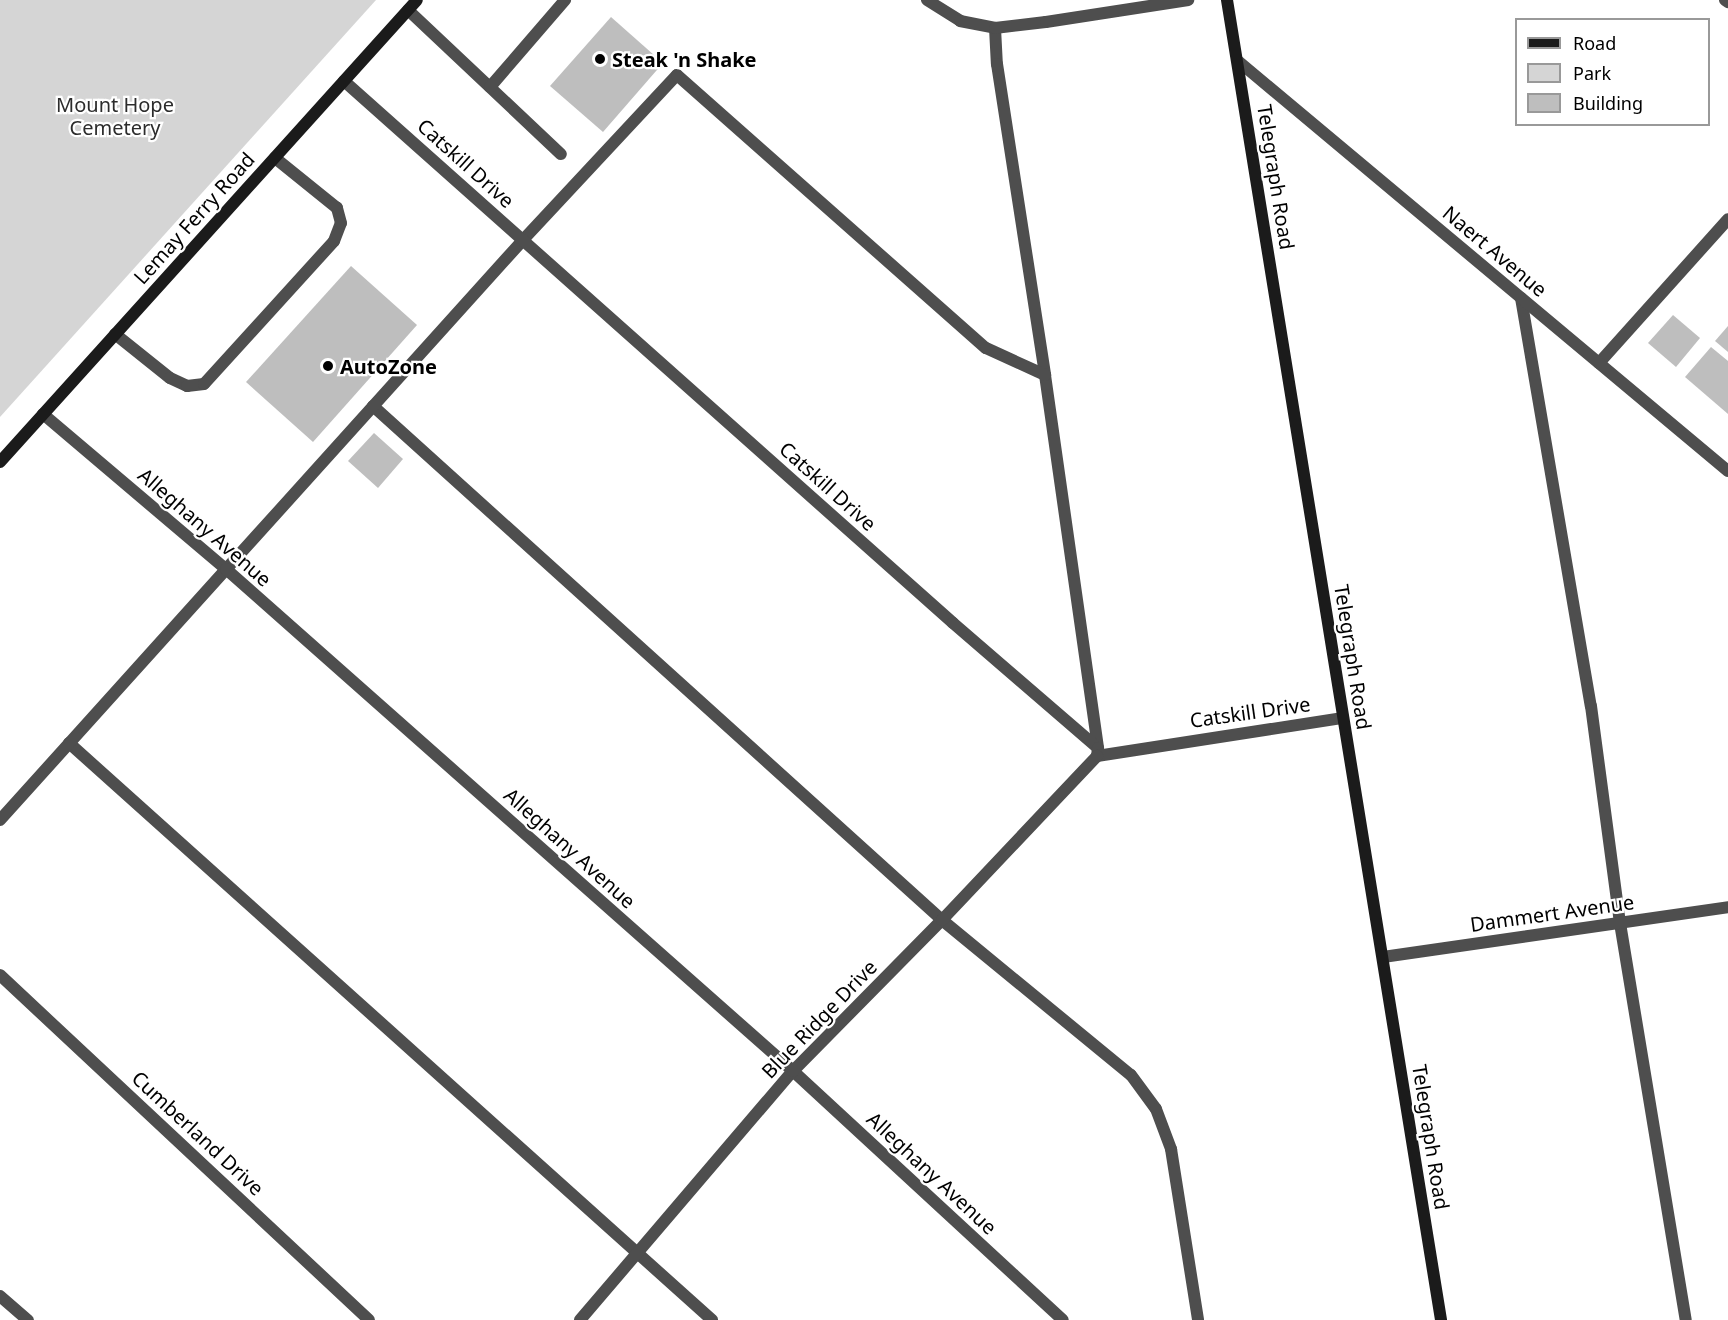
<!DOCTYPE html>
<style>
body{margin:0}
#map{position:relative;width:1728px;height:1320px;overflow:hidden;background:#fff;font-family:"Noto Sans",sans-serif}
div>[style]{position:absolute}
.green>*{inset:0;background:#d5d5d5}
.building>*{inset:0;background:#bebebe}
.service>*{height:12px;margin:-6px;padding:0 6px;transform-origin:6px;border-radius:6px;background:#4e4e4e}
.minor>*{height:12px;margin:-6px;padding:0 6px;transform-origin:6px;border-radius:6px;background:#4e4e4e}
.secondary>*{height:12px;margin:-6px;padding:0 6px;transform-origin:6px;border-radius:6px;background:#1b1b1b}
.dots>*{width:16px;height:16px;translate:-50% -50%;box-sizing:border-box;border:3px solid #fff;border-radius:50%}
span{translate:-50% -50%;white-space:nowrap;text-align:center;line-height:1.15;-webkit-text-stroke:4.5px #fff;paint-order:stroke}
.poi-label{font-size:20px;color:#000;font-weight:700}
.left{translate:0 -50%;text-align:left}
.park-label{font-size:20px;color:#2c2c2c}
.street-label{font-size:20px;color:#000}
.legend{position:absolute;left:1515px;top:18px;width:195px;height:108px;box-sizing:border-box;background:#fff;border:2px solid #999;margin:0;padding:8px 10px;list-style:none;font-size:18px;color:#000}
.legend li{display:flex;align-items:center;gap:12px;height:30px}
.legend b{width:30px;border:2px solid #999}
</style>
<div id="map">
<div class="green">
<i style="clip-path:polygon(0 0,376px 0,0 417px)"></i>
</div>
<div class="building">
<i style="clip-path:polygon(611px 17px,663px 63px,603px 132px,550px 86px)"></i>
<i style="clip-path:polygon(351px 266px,417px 325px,313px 442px,246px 382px)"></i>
<i style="clip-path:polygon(1673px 315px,1700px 338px,1676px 367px,1648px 343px)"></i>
<i style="clip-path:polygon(1728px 326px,1728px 352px,1715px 341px)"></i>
<i style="clip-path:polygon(1711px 347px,1728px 361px,1728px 414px,1685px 377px)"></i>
<i style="clip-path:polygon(374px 433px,403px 459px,378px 488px,348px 461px)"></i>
</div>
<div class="service">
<i style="left:408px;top:10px;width:210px;rotate:43.3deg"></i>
<i style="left:995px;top:28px;width:36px;rotate:87deg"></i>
<i style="left:997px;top:64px;width:315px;rotate:81.2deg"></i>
<i style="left:1045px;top:375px;width:377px;rotate:81.9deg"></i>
<i style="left:490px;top:87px;width:115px;rotate:-49.2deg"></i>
<i style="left:1521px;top:298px;width:414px;rotate:80.3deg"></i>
<i style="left:1591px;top:706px;width:219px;rotate:82.4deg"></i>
<i style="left:1620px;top:923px;width:402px;rotate:80.6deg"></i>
<i style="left:115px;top:334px;width:70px;rotate:38.7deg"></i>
<i style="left:170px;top:378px;width:19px;rotate:25deg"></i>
<i style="left:187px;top:386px;width:17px;rotate:-7deg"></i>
<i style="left:204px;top:384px;width:193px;rotate:-47.7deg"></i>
<i style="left:334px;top:241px;width:19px;rotate:-69deg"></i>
<i style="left:341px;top:223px;width:16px;rotate:-105deg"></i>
<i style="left:337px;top:208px;width:80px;rotate:-141.1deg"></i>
<i style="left:1599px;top:363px;width:193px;rotate:-48.1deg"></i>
<i style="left:373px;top:406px;width:767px;rotate:42.09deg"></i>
<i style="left:942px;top:920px;width:244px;rotate:39.4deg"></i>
<i style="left:1131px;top:1075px;width:42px;rotate:53.7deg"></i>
<i style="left:1156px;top:1109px;width:43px;rotate:69.4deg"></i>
<i style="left:1171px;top:1149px;width:173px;rotate:81deg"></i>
<i style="left:69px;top:743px;width:864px;rotate:41.9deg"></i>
<i style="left:0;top:820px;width:780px;rotate:-47.96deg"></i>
<i style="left:522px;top:241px;width:227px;rotate:-47deg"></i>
<i style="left:677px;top:75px;width:412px;rotate:41.5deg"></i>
<i style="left:986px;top:348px;width:65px;rotate:24.6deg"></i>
<i style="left:0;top:1296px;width:37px;rotate:41deg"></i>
</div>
<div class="minor">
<i style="left:927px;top:0;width:39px;rotate:32deg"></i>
<i style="left:960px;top:21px;width:36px;rotate:11deg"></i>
<i style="left:995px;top:28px;width:51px;rotate:-6.7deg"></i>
<i style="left:1046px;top:22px;width:144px;rotate:-8.8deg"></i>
<i style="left:1725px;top:0;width:4px;rotate:34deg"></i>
<i style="left:1238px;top:61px;width:639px;rotate:39.92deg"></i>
<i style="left:344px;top:81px;width:815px;rotate:41.67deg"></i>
<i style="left:953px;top:623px;width:191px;rotate:40.8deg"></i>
<i style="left:1098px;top:748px;width:8px;rotate:97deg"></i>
<i style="left:43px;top:414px;width:240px;rotate:40.3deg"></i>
<i style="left:226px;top:569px;width:757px;rotate:41.52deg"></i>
<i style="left:793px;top:1071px;width:367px;rotate:42.7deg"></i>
<i style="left:1097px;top:756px;width:249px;rotate:-8.8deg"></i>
<i style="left:1383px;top:957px;width:349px;rotate:-8.2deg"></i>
<i style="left:0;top:975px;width:505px;rotate:43.07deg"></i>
<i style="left:580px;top:1320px;width:328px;rotate:-49.5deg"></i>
<i style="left:793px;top:1071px;width:212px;rotate:-45.4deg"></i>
<i style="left:942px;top:920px;width:226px;rotate:-46.6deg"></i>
</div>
<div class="secondary">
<i style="left:1227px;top:0;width:1337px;rotate:80.79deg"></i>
<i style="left:0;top:462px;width:622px;rotate:-47.93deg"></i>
</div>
<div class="dots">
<i style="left:600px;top:59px;background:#000"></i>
<i style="left:328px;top:366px;background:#000"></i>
</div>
<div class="poi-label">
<span class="left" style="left:612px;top:59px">Steak 'n Shake</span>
<span class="left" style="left:340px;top:366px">AutoZone</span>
</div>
<div class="park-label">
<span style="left:115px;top:116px">Mount Hope<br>Cemetery</span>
</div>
<div class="street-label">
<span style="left:466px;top:163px;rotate:42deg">Catskill Drive</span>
<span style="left:1276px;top:177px;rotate:81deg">Telegraph Road</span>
<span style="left:194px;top:218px;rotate:-48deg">Lemay Ferry Road</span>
<span style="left:1495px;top:251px;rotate:40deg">Naert Avenue</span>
<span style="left:828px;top:486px;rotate:42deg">Catskill Drive</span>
<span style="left:205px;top:527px;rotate:41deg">Alleghany Avenue</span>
<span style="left:1353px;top:657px;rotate:81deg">Telegraph Road</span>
<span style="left:1250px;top:712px;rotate:-8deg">Catskill Drive</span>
<span style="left:570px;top:848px;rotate:42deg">Alleghany Avenue</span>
<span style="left:1552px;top:913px;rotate:-8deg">Dammert Avenue</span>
<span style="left:819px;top:1019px;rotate:-46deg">Blue Ridge Drive</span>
<span style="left:198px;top:1133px;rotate:43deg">Cumberland Drive</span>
<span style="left:1431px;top:1137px;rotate:81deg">Telegraph Road</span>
<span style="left:932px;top:1173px;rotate:43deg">Alleghany Avenue</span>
</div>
<ul class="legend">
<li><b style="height:8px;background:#1b1b1b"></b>Road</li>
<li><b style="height:16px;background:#d5d5d5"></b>Park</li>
<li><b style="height:16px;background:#bebebe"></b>Building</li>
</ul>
</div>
